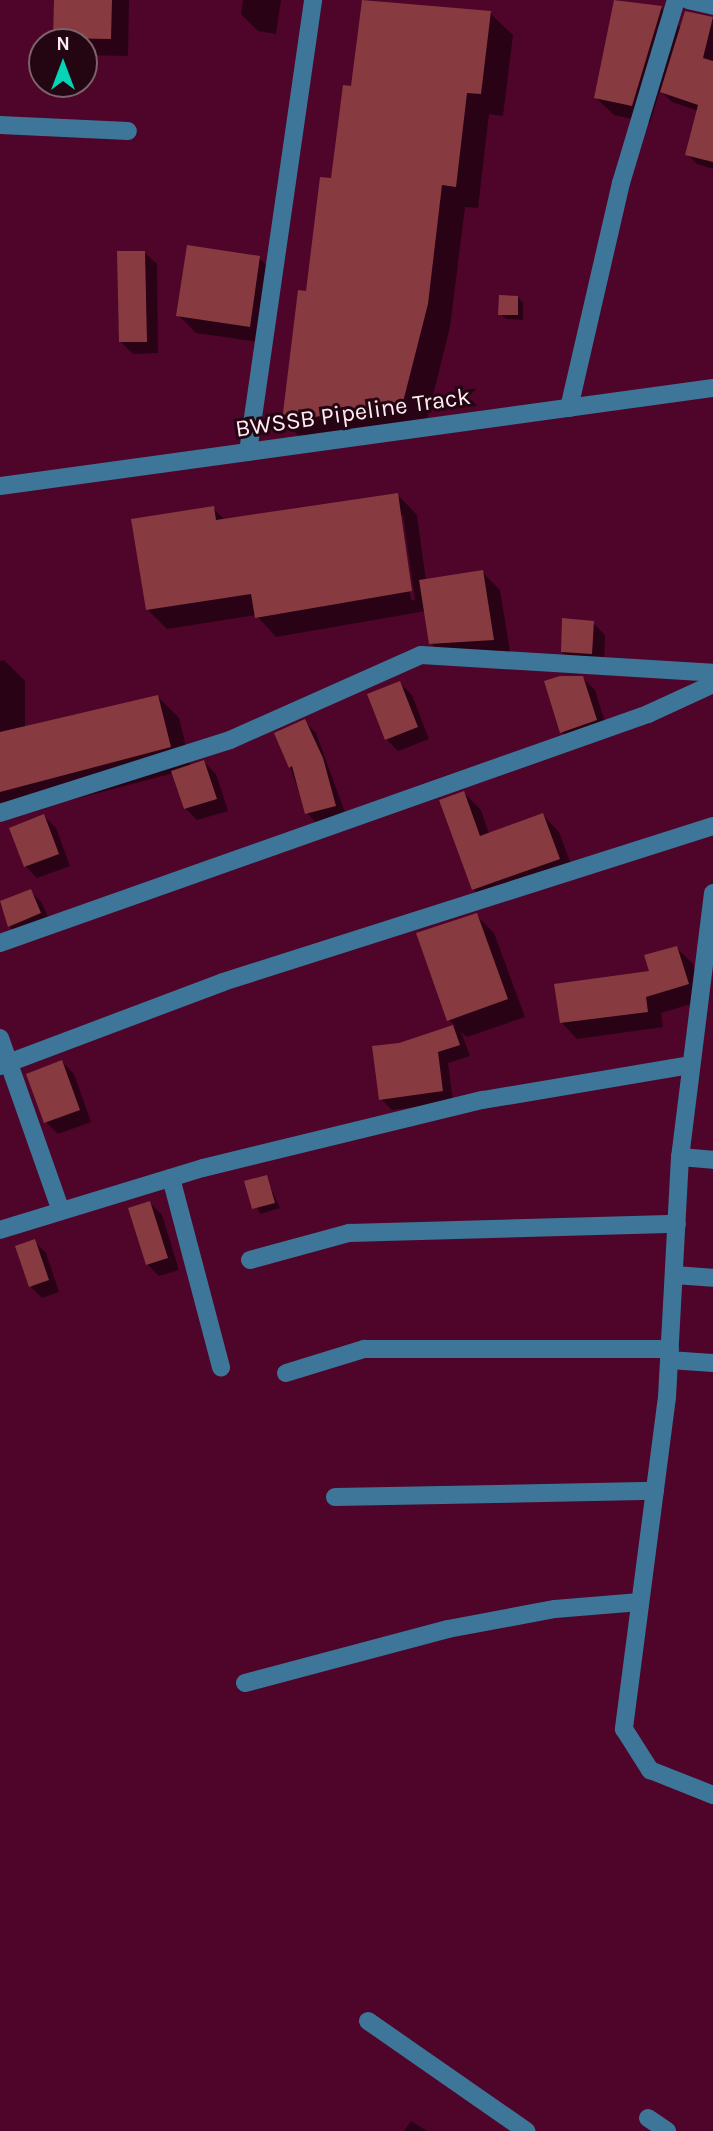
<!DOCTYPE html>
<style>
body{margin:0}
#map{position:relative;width:713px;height:2131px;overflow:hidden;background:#4e0529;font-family:Karla,sans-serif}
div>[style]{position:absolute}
.shadow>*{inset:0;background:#0007}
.building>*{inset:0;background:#883a41}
.minor>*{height:18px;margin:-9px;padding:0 9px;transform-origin:9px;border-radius:9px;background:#3d7698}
.tertiary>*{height:18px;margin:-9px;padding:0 9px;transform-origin:9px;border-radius:9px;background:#3d7698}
span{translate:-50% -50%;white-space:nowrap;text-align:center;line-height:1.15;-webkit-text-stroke:6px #230612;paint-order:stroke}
.street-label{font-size:24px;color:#feebf1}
.north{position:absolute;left:28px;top:28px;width:70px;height:70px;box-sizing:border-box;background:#230612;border:2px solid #7b626b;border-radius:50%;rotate:0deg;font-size:19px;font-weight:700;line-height:28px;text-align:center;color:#feebf1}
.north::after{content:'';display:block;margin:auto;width:24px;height:32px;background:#05d5b6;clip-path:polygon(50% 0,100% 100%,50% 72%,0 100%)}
</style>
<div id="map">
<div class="shadow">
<i style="clip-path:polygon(56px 0,129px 0,128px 56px,84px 55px,84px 42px,60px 42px,55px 37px)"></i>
<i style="clip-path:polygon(243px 0,281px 0,276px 34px,258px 31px,241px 14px)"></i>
<i style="clip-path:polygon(364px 0,490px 13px,513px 35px,503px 116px,489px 114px,478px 208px,465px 207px,450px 327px,425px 428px,306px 443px,284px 421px,300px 292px,308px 293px,333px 180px,353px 88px)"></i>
<i style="clip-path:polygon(616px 0,661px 8px,681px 28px,686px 13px,713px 19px,713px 169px,697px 164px,687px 154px,698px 111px,672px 102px,660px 90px,650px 123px,614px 115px,596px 98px)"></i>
<i style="clip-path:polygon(144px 252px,157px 264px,158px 353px,133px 354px,121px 342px)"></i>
<i style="clip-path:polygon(259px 258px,277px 275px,267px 343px,196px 333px,178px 315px)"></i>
<i style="clip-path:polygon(518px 297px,523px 303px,523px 320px,506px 319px,500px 314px)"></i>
<i style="clip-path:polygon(evenodd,398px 495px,417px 515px,426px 581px,482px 572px,500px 590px,511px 657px,449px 661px,431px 643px,426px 611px,276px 637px,256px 615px,167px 629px,147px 609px,213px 508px,225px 520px,398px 495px,399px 515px,403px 515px,415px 600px,411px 600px,399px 515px)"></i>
<i style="clip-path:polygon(593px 623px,605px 635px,604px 665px,574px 664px,562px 652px)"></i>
<i style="clip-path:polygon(4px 660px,25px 681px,25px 728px,158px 697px,179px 718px,191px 766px,204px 762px,216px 774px,228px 811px,197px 820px,185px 808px,174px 773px,13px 815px,0 802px,0 661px)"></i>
<i style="clip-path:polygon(583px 678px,595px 690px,608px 732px,574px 744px,562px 732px)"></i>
<i style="clip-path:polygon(400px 683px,412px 695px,429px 739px,398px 751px,386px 739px)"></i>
<i style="clip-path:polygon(304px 721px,316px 733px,347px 818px,319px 826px,307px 813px,290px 767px)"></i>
<i style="clip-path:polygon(464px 793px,481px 810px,489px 834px,543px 815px,559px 832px,575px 875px,490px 906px,473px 889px)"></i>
<i style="clip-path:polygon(44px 816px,56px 828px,70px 866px,37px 878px,25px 866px)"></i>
<i style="clip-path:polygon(30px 891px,42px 903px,52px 926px,21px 938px,9px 926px,0 903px)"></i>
<i style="clip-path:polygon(476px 915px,494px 933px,525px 1017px,467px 1037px,461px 1032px,470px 1056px,448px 1063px,453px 1102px,392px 1110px,381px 1099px,400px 1045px,455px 1026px,449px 1020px)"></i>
<i style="clip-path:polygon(677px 948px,693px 964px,704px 1000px,661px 1013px,663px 1027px,577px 1039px,561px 1022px,651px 973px)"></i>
<i style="clip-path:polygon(62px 1062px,74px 1074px,91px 1122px,58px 1134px,46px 1122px)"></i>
<i style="clip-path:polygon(266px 1177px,280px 1208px,260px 1214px,246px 1183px)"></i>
<i style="clip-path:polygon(150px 1203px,162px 1215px,179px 1270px,159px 1276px,147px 1264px)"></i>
<i style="clip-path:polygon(34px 1241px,46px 1253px,59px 1292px,42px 1298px,30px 1286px)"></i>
<i style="clip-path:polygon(411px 2121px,427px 2131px,404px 2131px)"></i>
</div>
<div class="building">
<i style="clip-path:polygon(54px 0,112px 0,111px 39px,53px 38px)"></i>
<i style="clip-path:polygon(362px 0,491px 11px,481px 94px,467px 93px,456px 187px,442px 185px,428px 304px,402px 406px,282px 421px,298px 290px,306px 291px,320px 177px,331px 178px,343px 85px,351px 86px)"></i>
<i style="clip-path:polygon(614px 0,662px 6px,632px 106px,594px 98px)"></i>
<i style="clip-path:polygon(685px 11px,713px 17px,703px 58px,713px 61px,713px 162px,685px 155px,698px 105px,660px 92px)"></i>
<i style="clip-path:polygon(187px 245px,260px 256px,250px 327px,176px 316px)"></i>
<i style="clip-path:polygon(117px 251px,145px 251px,147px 342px,119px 342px)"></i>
<i style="clip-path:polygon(499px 295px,518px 296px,518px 315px,498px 315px)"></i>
<i style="clip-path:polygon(398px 493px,412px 591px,255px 618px,251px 594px,146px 610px,131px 519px,214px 506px,216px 520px)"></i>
<i style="clip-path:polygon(483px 570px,494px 640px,429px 644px,419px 580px)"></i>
<i style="clip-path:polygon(562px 618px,594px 621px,592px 654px,561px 652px)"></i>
<i style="clip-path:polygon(560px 676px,583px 676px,597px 720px,560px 733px,544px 681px)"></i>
<i style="clip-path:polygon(400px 681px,418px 727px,385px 740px,367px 694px)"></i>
<i style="clip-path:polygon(158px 695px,171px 747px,0 792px,0 732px)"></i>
<i style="clip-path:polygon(305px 719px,323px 758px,336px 806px,305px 814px,292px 766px,289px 768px,274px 733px)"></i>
<i style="clip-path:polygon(204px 760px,217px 799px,184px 809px,171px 771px)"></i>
<i style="clip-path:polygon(464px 791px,480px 836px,543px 813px,560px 859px,472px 890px,439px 800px)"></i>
<i style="clip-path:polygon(44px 814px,59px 854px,24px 867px,9px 828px)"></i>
<i style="clip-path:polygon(31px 889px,41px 913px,8px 927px,0 901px)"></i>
<i style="clip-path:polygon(477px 913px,508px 999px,447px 1021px,416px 933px)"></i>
<i style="clip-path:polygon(677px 946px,689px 984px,646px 997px,648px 1012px,560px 1023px,554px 984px,649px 971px,644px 955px)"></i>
<i style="clip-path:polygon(453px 1025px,460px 1045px,438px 1052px,443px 1091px,379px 1100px,372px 1046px,399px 1043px)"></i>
<i style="clip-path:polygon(62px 1060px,80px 1110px,44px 1123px,26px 1074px)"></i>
<i style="clip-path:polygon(267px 1175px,275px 1203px,252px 1209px,244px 1181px)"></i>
<i style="clip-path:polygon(150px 1201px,168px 1258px,146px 1265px,128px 1208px)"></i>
<i style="clip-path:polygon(35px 1239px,49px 1280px,29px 1287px,15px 1246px)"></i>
</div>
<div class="minor">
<i style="left:688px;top:0;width:26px;rotate:13deg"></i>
<i style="left:0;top:125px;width:128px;rotate:2.7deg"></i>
<i style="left:569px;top:408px;width:231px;rotate:-77deg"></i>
<i style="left:621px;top:183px;width:191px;rotate:-73.3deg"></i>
<i style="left:248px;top:452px;width:457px;rotate:-81.8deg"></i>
<i style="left:0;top:486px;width:720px;rotate:-7.83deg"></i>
<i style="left:0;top:813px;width:241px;rotate:-17.6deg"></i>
<i style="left:230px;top:740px;width:209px;rotate:-24deg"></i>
<i style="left:421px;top:655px;width:293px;rotate:3.5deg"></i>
<i style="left:0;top:943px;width:687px;rotate:-19.46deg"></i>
<i style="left:648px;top:714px;width:72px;rotate:-24.8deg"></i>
<i style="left:0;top:1038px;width:183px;rotate:70.6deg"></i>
<i style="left:0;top:1066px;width:238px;rotate:-20.6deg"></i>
<i style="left:223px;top:982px;width:514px;rotate:-17.66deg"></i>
<i style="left:680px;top:1157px;width:33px;rotate:5deg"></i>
<i style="left:171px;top:1178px;width:196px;rotate:75.2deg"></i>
<i style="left:0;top:1230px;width:212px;rotate:-17deg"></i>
<i style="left:203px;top:1168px;width:288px;rotate:-13.7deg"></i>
<i style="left:483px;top:1100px;width:211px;rotate:-9.6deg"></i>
<i style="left:250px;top:1260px;width:103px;rotate:-15.3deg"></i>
<i style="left:349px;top:1233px;width:328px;rotate:-1.6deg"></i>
<i style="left:674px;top:1275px;width:39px;rotate:4deg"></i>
<i style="left:669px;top:1360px;width:44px;rotate:3.9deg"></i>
<i style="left:286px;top:1373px;width:82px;rotate:-17.1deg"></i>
<i style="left:364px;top:1349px;width:306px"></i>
<i style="left:335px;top:1497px;width:320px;rotate:-1.1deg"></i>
<i style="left:245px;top:1683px;width:210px;rotate:-14.9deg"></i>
<i style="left:448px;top:1629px;width:109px;rotate:-10.6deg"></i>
<i style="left:555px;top:1609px;width:85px;rotate:-4.7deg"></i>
<i style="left:368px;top:2021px;width:193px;rotate:34.8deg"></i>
<i style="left:648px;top:2118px;width:23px;rotate:34deg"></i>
</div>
<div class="tertiary">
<i style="left:713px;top:893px;width:266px;rotate:97.1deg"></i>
<i style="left:680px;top:1157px;width:240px;rotate:93.1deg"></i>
<i style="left:667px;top:1397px;width:335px;rotate:97.4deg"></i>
<i style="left:624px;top:1729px;width:49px;rotate:57.6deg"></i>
<i style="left:650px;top:1770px;width:68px;rotate:21.6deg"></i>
</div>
<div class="street-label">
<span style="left:353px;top:413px;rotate:-8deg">BWSSB Pipeline Track</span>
</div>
<div class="north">N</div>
</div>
